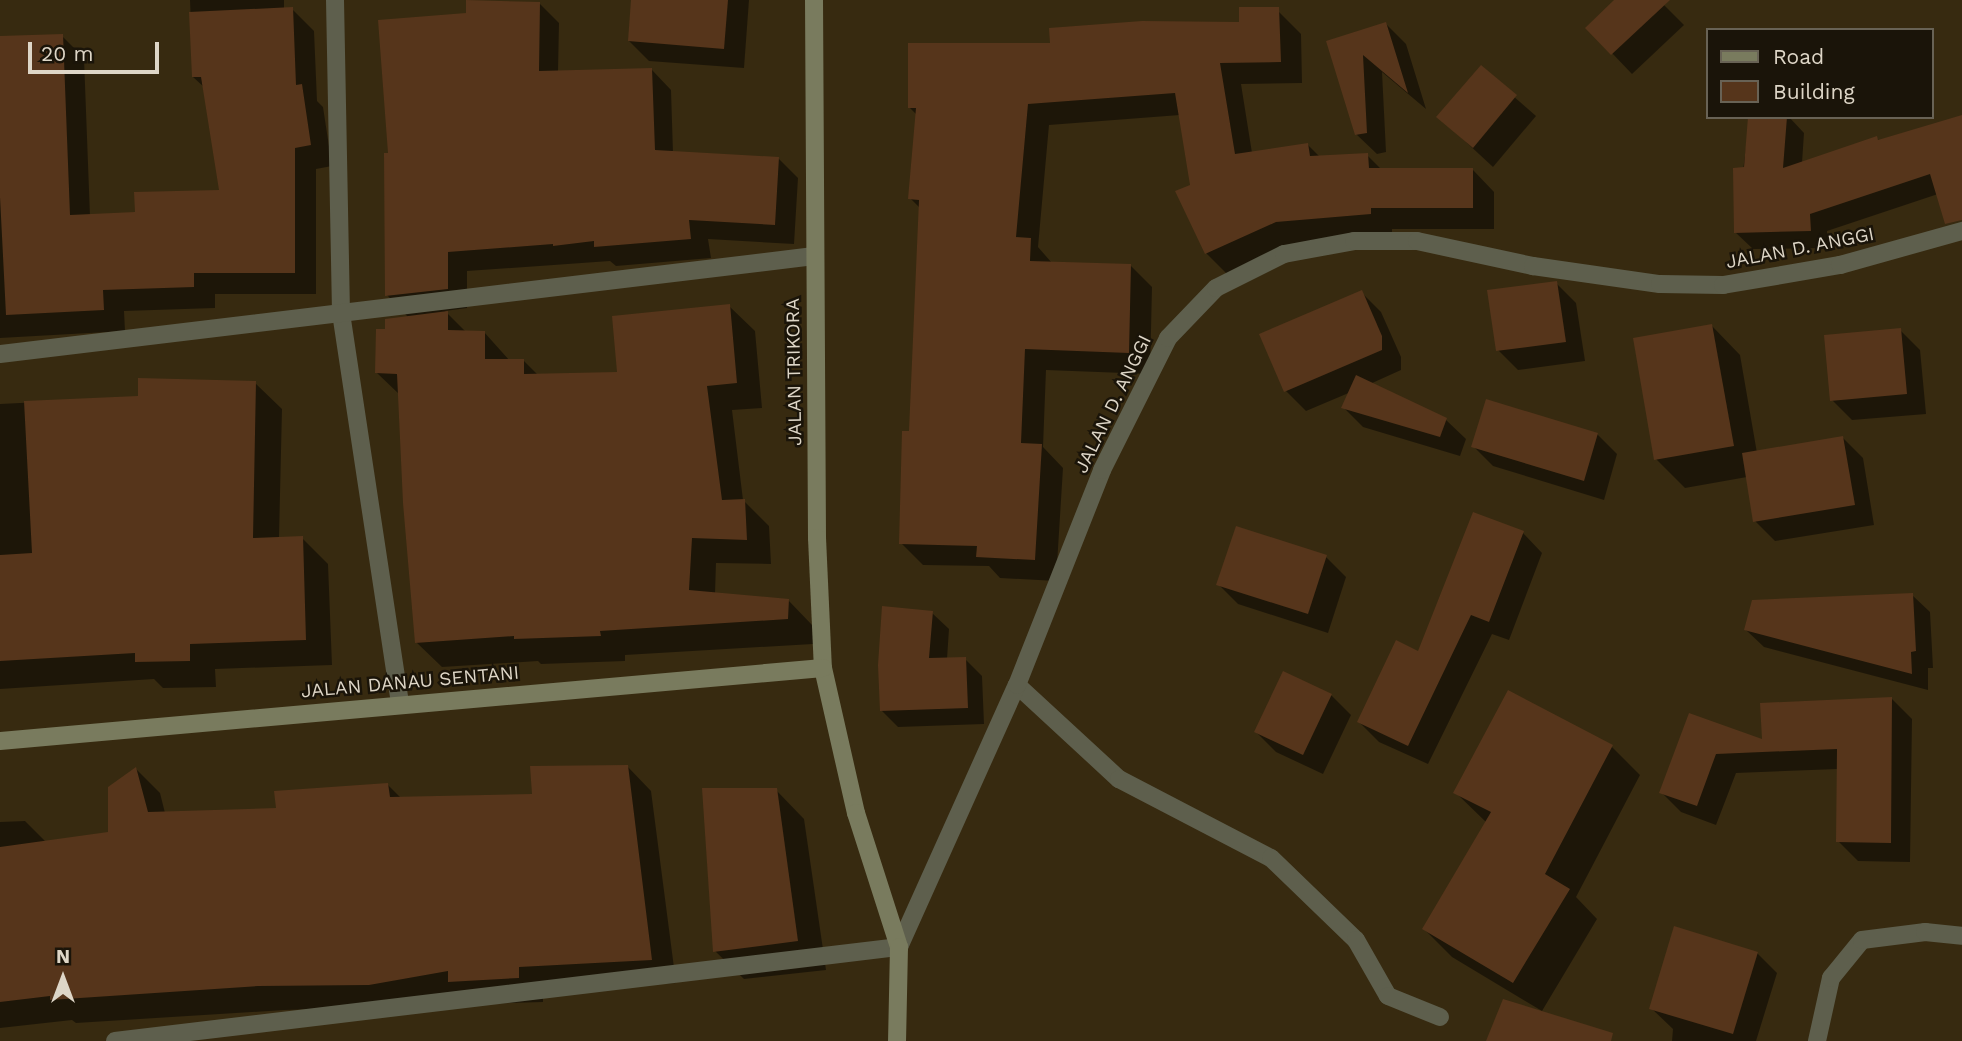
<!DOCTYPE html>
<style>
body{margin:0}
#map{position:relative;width:1962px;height:1041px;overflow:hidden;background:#372a10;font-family:"Work Sans",sans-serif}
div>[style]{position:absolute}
.shadow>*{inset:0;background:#0007}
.building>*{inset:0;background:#56351b}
.street>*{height:18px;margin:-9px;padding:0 9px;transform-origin:9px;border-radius:9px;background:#5e5f4d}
.secondary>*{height:18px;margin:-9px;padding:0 9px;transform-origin:9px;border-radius:9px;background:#797b5e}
span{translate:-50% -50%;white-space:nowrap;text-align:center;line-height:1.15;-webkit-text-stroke:5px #1a1409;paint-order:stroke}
.street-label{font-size:19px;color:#ded6c7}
.legend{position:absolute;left:1706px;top:28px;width:228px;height:91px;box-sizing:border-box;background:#1a1409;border:2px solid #686255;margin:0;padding:9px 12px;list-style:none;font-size:21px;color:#ded6c7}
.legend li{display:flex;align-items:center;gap:14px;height:35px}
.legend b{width:35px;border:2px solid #686255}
.north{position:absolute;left:28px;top:943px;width:70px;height:70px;-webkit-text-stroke:5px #1a1409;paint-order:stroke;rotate:0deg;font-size:19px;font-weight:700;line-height:28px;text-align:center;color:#ded6c7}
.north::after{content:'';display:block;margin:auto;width:24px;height:32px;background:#ded6c7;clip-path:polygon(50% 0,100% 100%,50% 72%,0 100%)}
.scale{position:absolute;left:28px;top:42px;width:131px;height:32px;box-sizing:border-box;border:4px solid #ded6c7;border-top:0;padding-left:9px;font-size:21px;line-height:24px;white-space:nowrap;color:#ded6c7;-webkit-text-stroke:5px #1a1409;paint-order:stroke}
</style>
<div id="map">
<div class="shadow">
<i style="clip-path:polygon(190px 0,284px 0,284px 9px,292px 9px,314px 31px,317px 101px,323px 107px,332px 166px,316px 169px,316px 294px,215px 294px,215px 308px,124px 311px,125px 331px,0 338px,0 38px,62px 36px,84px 58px,90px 216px,136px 214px,221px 192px,205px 88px,193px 77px)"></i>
<i style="clip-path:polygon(632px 0,749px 0,744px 68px,649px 61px,629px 41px)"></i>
<i style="clip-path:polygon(1617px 0,1659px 0,1684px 25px,1632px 74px,1588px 28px)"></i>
<i style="clip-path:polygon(539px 3px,559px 23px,558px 72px,652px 70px,671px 90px,673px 153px,778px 158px,798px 178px,794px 244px,708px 239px,711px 258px,616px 266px,610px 261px,467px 271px,467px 308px,445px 311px,466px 332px,484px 332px,510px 361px,524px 361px,538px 375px,619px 374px,729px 306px,755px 331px,762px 408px,732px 410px,743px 500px,769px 526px,771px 564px,716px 563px,715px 594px,788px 600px,813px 626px,813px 644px,625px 655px,625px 661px,541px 664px,538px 661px,442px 667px,416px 642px,400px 395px,377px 373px,387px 331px,409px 318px,387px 295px,390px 155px,468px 15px)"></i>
<i style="clip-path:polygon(1279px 12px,1301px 34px,1302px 83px,1241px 84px,1252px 153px,1308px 145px,1320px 157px,1367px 155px,1382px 170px,1473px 170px,1494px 192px,1494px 229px,1392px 229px,1392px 235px,1228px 275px,1206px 253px,1180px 115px,1049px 125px,1038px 247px,1052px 263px,1130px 265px,1152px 287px,1150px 374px,1046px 370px,1043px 447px,1063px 468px,1056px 581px,1000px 578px,989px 566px,923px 565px,901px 543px,910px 433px,920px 208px,910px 198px,917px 115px,910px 108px,1052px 45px,1241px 24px)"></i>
<i style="clip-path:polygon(1386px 24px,1406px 44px,1426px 109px,1382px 72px,1386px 152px,1377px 154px,1356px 134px,1328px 42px)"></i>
<i style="clip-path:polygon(1481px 68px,1536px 116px,1493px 167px,1439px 117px)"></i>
<i style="clip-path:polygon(1750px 117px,1789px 117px,1804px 133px,1802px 163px,1876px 138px,1880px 141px,1962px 117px,1962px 218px,1938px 194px,1827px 231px,1827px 248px,1753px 249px,1735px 232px)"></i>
<i style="clip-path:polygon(1556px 283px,1576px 303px,1585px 361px,1518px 370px,1498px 350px)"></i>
<i style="clip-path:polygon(1361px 292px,1381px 312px,1401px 357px,1401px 370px,1370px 384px,1446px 420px,1466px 439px,1460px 456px,1363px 427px,1343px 407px,1351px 392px,1306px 411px,1286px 391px)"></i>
<i style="clip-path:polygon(1712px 326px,1740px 355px,1757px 453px,1843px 438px,1863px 458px,1874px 525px,1775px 541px,1755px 521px,1747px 477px,1685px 488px,1656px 459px)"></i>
<i style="clip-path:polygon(1900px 330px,1920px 350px,1926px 414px,1852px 420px,1832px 400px)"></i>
<i style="clip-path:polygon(255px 383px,282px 409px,279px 538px,302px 538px,328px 564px,332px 665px,215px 669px,216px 687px,163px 688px,154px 679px,0 689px,0 404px,140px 397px)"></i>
<i style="clip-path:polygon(1597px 434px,1617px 454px,1604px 500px,1493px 466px,1473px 446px)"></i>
<i style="clip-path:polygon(1523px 533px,1542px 553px,1509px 640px,1492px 634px,1428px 764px,1379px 742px,1359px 722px)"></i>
<i style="clip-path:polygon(1326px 557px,1346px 577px,1328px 633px,1238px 604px,1218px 584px)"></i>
<i style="clip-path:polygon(1912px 595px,1930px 612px,1933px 668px,1928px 668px,1928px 690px,1764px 647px,1746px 630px)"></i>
<i style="clip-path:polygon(932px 613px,949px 629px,947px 659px,965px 659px,982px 676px,984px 724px,898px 727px,881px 710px)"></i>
<i style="clip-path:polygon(1331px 695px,1351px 715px,1323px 774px,1276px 752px,1256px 732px)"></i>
<i style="clip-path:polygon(1892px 699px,1912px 719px,1910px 862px,1858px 861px,1838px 841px,1838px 769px,1736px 773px,1716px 825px,1681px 812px,1661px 792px,1690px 715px,1764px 742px)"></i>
<i style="clip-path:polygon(1612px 747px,1640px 775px,1576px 897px,1597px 919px,1542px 1011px,1452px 957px,1424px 929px,1487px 823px,1455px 792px)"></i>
<i style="clip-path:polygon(627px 766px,651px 791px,676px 983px,543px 991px,543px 1002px,284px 1010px,76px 1023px,72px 1020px,0 1028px,0 822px,25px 821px,46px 842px,110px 833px,136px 769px,160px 793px,165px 813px,278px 810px,388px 785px,401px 798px,534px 796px)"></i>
<i style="clip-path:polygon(776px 790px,804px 819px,826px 970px,744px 979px,715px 951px)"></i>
<i style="clip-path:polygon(1757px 953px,1777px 973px,1756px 1041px,1672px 1041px,1673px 1029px,1651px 1008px)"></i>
</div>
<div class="building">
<i style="clip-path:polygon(466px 0,540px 2px,539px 71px,652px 68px,655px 150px,779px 157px,775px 225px,689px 220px,691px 239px,594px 247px,594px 241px,553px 246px,553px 244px,448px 252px,448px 289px,385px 296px,384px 153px,388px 153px,378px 20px,466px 13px)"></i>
<i style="clip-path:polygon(631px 0,728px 0,724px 49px,628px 41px)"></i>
<i style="clip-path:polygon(1614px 0,1670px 0,1611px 55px,1585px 28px)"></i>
<i style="clip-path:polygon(293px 7px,296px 85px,302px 84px,311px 145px,295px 148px,295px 273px,194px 273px,194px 287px,103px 290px,104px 310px,6px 315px,0 197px,0 36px,63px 34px,70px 215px,135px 212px,134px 192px,219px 190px,201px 77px,192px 77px,189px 12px)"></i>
<i style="clip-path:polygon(1239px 7px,1279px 7px,1281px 62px,1220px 63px,1235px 154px,1308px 143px,1310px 156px,1368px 153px,1369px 168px,1473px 168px,1473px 208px,1371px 208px,1371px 214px,1276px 222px,1205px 254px,1175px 191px,1190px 185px,1175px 93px,1028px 104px,1016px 237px,1031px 238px,1030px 261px,1131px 264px,1129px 353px,1025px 349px,1021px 443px,1042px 444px,1035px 560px,976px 557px,977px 546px,899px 544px,902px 431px,909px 431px,919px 200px,908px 199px,916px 108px,908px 108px,908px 43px,1050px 43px,1049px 28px,1142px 21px,1239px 22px)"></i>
<i style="clip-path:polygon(1386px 22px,1408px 93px,1363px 55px,1367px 133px,1355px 135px,1326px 41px)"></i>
<i style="clip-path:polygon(1481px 65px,1517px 95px,1473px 148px,1436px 117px)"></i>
<i style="clip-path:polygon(1962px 115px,1962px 220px,1945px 224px,1930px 174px,1810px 214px,1811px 231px,1734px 233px,1733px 168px,1744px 167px,1748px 117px,1787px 117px,1783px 168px,1877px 136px,1878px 140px)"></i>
<i style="clip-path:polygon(1557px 281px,1566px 342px,1496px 351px,1487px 290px)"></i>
<i style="clip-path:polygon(1362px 290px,1382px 336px,1382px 350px,1284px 392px,1259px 334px)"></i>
<i style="clip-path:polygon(730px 304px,737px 383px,707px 386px,722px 500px,745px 499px,747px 540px,692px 538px,689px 590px,789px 599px,788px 619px,600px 631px,601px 636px,514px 639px,514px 636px,415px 643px,403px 503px,397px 374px,375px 373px,376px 329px,385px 329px,385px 319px,448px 311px,448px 330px,485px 331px,485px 359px,524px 359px,524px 374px,617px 372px,612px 316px)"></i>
<i style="clip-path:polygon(1712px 324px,1734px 446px,1654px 460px,1633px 338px)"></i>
<i style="clip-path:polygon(1901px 328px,1907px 394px,1830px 401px,1824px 335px)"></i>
<i style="clip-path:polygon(1356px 375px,1447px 418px,1440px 437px,1341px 408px)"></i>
<i style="clip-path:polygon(138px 378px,256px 381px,253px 538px,303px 536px,306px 640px,190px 644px,190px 661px,135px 662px,135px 653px,0 661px,0 555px,32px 553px,24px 401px,138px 396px)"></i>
<i style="clip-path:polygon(1486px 399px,1598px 433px,1584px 481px,1471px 447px)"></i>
<i style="clip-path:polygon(1843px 436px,1855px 505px,1753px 522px,1742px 453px)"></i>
<i style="clip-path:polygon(1473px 512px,1524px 531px,1489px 622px,1471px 615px,1408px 746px,1357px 722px,1396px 640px,1418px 651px)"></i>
<i style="clip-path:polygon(1236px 526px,1327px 555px,1308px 614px,1216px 585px)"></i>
<i style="clip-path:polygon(1913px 593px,1916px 651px,1911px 652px,1912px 674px,1744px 630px,1752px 600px)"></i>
<i style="clip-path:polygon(882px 606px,933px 611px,929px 658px,966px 657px,968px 708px,880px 711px,878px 665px)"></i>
<i style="clip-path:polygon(1283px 671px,1332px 694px,1303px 755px,1254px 732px)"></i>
<i style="clip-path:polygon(1508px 690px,1613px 745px,1545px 874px,1570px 889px,1513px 983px,1422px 929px,1491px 812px,1453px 793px)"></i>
<i style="clip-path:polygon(1892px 697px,1891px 843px,1836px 842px,1837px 749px,1716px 754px,1697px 806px,1659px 793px,1689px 713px,1762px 739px,1760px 703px)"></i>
<i style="clip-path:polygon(628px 765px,652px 960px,519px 967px,519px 978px,448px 982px,448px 971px,369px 985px,258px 986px,50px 1000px,50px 996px,0 1002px,0 847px,108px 832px,108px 787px,136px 767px,148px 812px,276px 808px,274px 791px,388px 783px,390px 797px,532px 794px,530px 766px)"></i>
<i style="clip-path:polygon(702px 788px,777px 788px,798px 941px,713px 952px)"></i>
<i style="clip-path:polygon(1674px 926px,1758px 952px,1733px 1034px,1649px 1009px)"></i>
<i style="clip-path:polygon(1503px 999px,1613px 1033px,1611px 1041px,1486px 1041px)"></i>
</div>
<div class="street">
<i style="left:335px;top:0;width:313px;rotate:88.9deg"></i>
<i style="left:341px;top:313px;width:395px;rotate:81.4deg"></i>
<i style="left:0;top:354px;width:820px;rotate:-6.86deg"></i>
<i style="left:1017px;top:685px;width:139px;rotate:42.7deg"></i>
<i style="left:1119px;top:779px;width:171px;rotate:27.5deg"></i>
<i style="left:1271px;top:858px;width:118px;rotate:44deg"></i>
<i style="left:1356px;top:940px;width:64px;rotate:60.3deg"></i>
<i style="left:1388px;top:996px;width:56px;rotate:22deg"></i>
<i style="left:115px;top:1041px;width:790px;rotate:-6.84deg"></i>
<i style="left:899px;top:947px;width:287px;rotate:-65.8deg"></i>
<i style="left:1017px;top:685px;width:231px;rotate:-68.4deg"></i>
<i style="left:1102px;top:470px;width:148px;rotate:-63.4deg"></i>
<i style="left:1168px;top:338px;width:69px;rotate:-46.2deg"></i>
<i style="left:1216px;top:288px;width:76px;rotate:-26.6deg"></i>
<i style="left:1284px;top:254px;width:71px;rotate:-10.5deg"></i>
<i style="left:1354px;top:241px;width:63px"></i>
<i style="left:1417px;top:241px;width:119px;rotate:12.2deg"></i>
<i style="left:1533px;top:266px;width:128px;rotate:8.1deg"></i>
<i style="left:1660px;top:284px;width:63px;rotate:0.9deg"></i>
<i style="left:1723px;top:285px;width:119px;rotate:-9.7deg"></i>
<i style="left:1840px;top:265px;width:127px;rotate:-15.6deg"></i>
<i style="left:1817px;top:1041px;width:65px;rotate:-77.5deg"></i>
<i style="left:1831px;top:978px;width:49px;rotate:-50.8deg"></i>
<i style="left:1862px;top:940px;width:64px;rotate:-7.2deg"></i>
<i style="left:1925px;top:932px;width:37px;rotate:6deg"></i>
</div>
<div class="secondary">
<i style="left:814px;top:0;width:538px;rotate:89.68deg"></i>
<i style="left:817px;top:538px;width:130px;rotate:87.4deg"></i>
<i style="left:823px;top:668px;width:149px;rotate:77.2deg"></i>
<i style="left:856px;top:813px;width:141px;rotate:72.2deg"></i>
<i style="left:899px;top:947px;width:94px;rotate:91.2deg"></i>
<i style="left:0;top:741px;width:826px;rotate:-5.07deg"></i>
</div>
<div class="street-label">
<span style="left:1800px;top:248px;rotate:-11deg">JALAN D. ANGGI</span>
<span style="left:794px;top:372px;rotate:-91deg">JALAN TRIKORA</span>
<span style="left:1113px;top:404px;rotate:-64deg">JALAN D. ANGGI</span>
<span style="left:410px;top:682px;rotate:-5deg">JALAN DANAU SENTANI</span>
</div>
<ul class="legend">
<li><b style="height:9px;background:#797b5e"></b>Road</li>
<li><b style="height:19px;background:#56351b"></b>Building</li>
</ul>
<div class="north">N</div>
<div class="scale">20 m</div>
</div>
